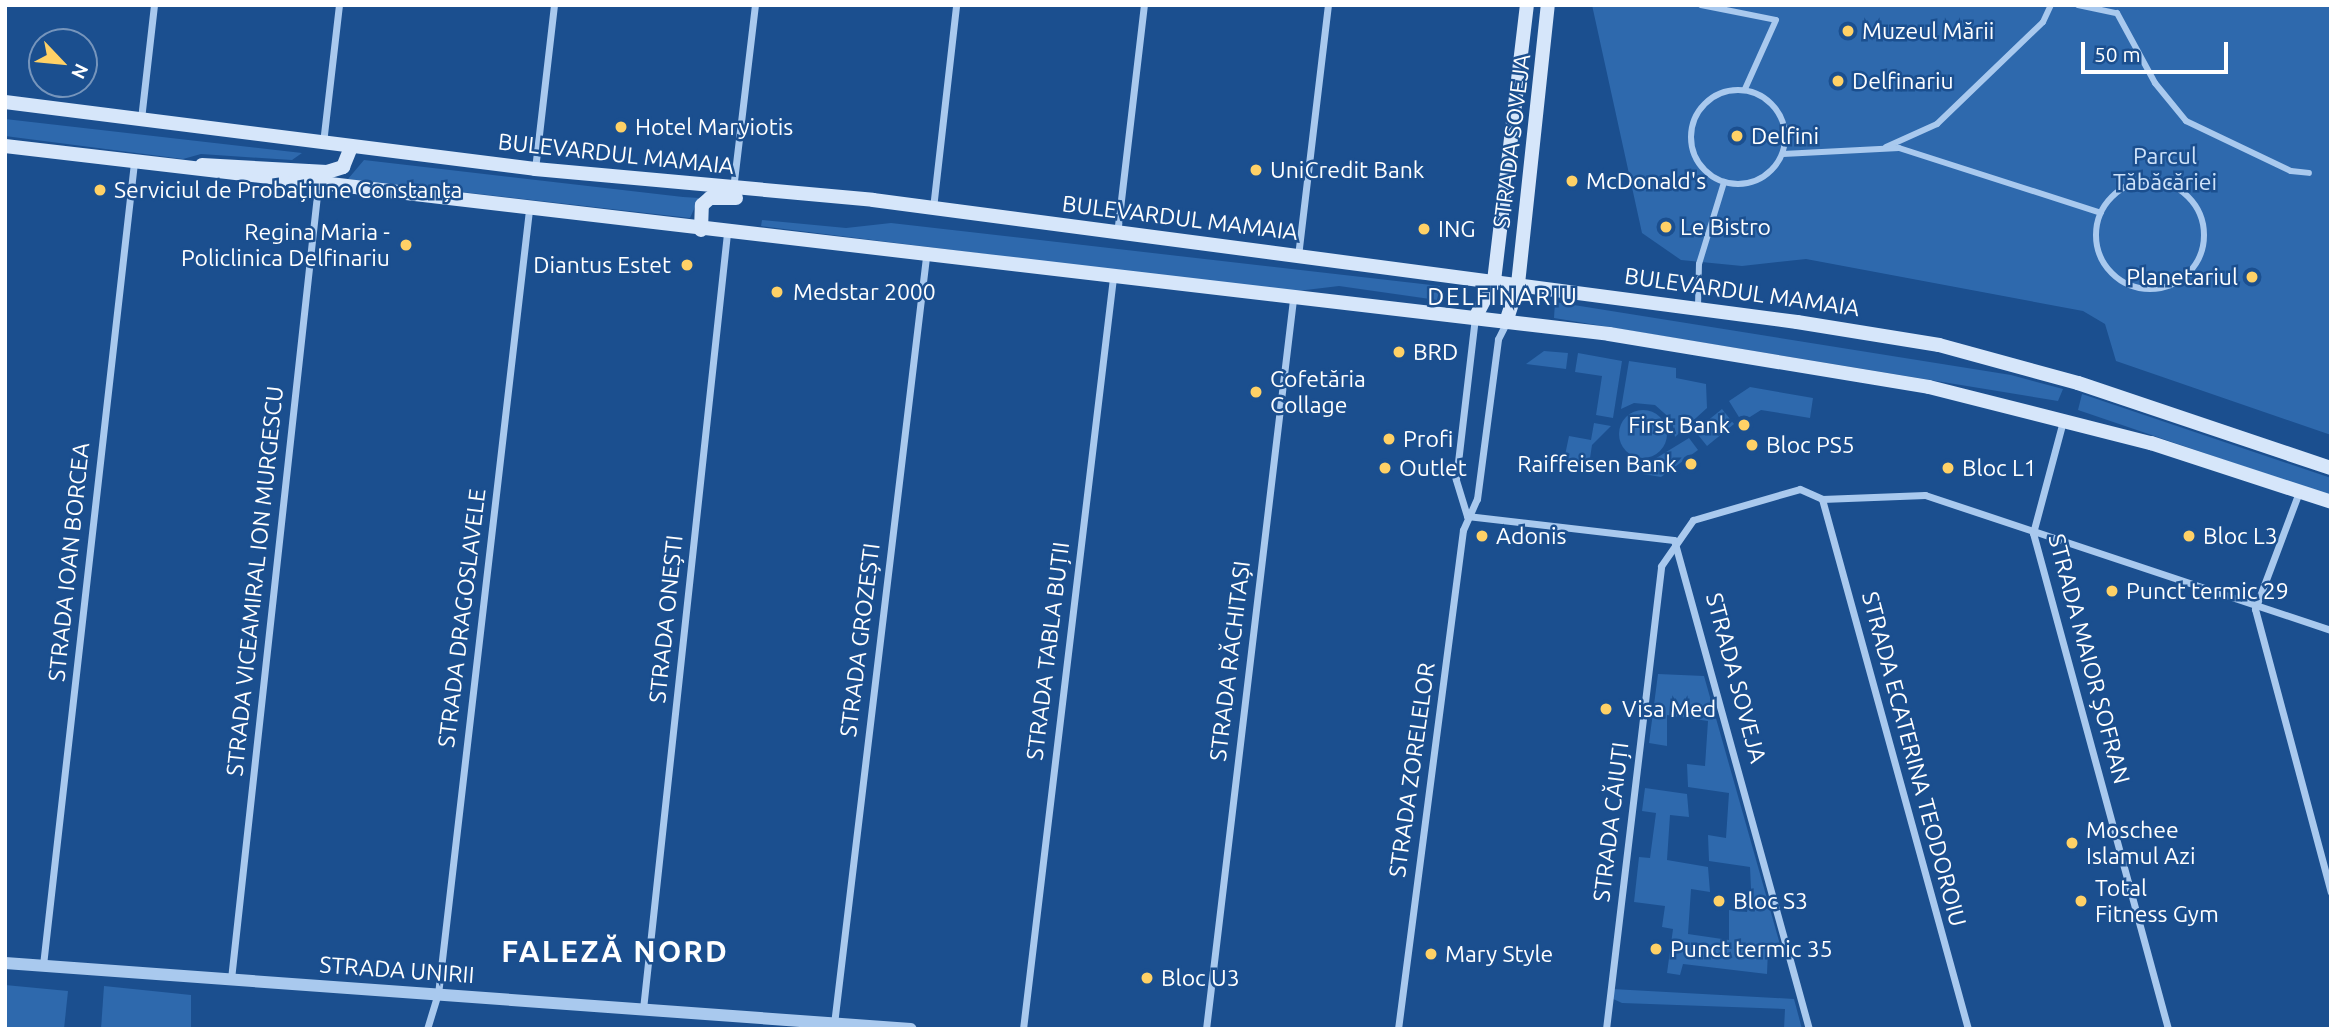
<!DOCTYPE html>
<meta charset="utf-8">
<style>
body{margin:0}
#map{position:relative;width:2336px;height:1034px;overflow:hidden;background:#1b4f8f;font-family:Ubuntu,sans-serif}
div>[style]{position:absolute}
.green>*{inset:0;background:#2e69ad}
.round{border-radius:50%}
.pedestrian>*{height:6px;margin:-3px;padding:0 3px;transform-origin:3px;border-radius:3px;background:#a9c9ee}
.pedestrian>.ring{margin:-3px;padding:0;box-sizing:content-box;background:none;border:6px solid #a9c9ee;border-radius:50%}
.minor>*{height:7px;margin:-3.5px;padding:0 3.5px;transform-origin:3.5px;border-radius:3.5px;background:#a9c9ee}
.tertiary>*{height:12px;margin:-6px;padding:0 6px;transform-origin:6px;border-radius:6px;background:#a9c9ee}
.secondary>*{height:14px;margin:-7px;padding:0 7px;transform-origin:7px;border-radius:7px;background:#d6e6fa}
.dots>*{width:19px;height:19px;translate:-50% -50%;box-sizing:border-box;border:4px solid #1b4f8f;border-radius:50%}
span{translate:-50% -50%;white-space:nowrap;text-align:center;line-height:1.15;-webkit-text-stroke:5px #1b4f8f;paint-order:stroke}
.poi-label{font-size:23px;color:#fff}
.left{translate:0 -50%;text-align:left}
.right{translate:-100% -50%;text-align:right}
.street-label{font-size:23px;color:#fff}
.park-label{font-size:23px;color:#cfe3fa}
.neighbourhood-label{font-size:24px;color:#fff;letter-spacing:2px}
.district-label{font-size:30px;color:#fff;font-weight:700;letter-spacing:2px}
.frame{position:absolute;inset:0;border:7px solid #fff;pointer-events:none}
.north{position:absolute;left:28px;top:28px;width:70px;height:70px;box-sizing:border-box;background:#1b4f8f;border:2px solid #7695bc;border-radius:50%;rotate:116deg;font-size:19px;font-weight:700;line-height:28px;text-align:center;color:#fff}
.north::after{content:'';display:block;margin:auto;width:24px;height:32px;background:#ffd166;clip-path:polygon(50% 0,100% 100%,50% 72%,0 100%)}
.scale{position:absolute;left:2081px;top:42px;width:147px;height:32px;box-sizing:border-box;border:4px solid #fff;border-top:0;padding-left:9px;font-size:21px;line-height:24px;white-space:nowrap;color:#fff;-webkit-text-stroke:5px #1b4f8f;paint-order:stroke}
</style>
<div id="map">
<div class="green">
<i style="clip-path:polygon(1592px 5px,2331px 5px,2331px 435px,2116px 361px,2105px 324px,2083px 311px,1806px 259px,1742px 266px,1681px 260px,1642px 233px)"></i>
<i style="clip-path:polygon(5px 119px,302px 153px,292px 160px,201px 154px,183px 159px,5px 136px)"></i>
<i style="clip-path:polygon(364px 160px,683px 197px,699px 198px,690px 218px,348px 179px)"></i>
<i style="clip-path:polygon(762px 220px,846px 228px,891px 223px,1440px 286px,1437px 300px,1339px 286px,1289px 292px,761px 226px)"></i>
<i style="clip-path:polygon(1555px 302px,2011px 375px,2063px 389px,2058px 401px,1554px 318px)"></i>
<i style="clip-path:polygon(1544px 351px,1568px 353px,1566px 369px,1526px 364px)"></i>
<i style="clip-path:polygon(1578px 353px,1622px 361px,1613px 418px,1596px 415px,1602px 376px,1575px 372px)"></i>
<i style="clip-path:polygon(1629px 361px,1676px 368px,1676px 378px,1706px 384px,1707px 408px,1675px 437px,1672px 420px,1655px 405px,1634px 403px,1621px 409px)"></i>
<i style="clip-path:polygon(1750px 387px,1813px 398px,1810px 418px,1761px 410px,1742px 422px,1729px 401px)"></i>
<i style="clip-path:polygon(2082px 394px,2331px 478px,2331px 496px,2078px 410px)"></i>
<i style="clip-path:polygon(1722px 409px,1734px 424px,1707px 446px,1695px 431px)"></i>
<i class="round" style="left:1619px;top:410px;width:48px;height:48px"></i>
<i style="clip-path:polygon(1594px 423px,1611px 426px,1592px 445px,1589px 465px,1564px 460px,1569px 436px,1591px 440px)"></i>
<i style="clip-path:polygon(1689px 438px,1698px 450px,1661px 477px,1643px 474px,1645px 465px)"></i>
<i style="clip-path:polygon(1658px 674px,1704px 676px,1781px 948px,1768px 950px,1767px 974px,1683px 964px,1680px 975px,1667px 973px,1673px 929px,1662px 927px,1665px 906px,1634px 902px,1639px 857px,1650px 858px,1656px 813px,1642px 811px,1645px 788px,1687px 794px,1689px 817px,1670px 815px,1667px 860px,1708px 867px,1710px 892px,1691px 889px,1688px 934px,1729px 940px,1729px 910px,1747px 912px,1751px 889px,1750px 867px,1709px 861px,1708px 835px,1726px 838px,1729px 793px,1688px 787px,1687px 764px,1705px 766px,1708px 721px,1667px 715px,1667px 746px,1649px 743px)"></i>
<i style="clip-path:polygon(5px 985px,68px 991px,64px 1029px,5px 1029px)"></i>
<i style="clip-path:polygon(104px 986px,191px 995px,191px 1029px,101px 1029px)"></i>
<i style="clip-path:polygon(1612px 989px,1794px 999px,1802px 1029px,1784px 1029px,1785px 1009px,1622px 1003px,1611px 998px)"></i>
</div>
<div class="pedestrian">
<i style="left:1701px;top:5px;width:76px;rotate:11.3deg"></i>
<i style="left:1776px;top:20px;width:76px;rotate:114.2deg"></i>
<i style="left:2078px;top:5px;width:40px;rotate:12deg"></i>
<i style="left:2117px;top:13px;width:80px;rotate:61.5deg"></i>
<i style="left:2155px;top:83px;width:49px;rotate:50.8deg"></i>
<i style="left:2186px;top:121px;width:116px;rotate:25.5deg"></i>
<i style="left:2291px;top:171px;width:18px;rotate:6deg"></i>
<i class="ring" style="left:1691px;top:90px;width:88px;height:88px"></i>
<i style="left:1886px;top:147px;width:56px;rotate:-24.3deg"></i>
<i style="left:1937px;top:124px;width:147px;rotate:-43.9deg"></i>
<i style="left:2043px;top:22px;width:19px;rotate:-65deg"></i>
<i style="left:1783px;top:154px;width:116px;rotate:-3deg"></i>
<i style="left:1899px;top:148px;width:212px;rotate:17.8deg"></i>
<i class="ring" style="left:2096px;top:181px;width:102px;height:102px"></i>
<i style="left:1698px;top:307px;width:43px;rotate:-88.7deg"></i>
<i style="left:1699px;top:264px;width:86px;rotate:-73deg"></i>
</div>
<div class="minor">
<i style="left:141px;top:119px;width:115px;rotate:-83.5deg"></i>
<i style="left:323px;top:143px;width:139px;rotate:-83.4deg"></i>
<i style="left:535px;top:169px;width:165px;rotate:-83.4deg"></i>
<i style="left:733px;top:189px;width:185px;rotate:-83.2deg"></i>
<i style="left:933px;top:208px;width:204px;rotate:-83.5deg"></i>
<i style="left:1117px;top:234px;width:231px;rotate:-83.3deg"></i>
<i style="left:1298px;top:256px;width:253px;rotate:-83.2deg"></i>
<i style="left:2063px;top:421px;width:116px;rotate:105deg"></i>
<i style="left:2033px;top:533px;width:514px;rotate:74.77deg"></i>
<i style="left:2299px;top:492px;width:125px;rotate:110.6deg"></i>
<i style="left:2255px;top:609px;width:293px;rotate:75deg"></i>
<i style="left:1822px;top:499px;width:550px;rotate:74.6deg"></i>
<i style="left:1467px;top:516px;width:208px;rotate:6.6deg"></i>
<i style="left:1674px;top:540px;width:507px;rotate:74.57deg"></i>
<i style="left:1467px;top:516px;width:39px;rotate:-107deg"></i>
<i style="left:1456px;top:479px;width:162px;rotate:-83.3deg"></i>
<i style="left:43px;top:965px;width:807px;rotate:-83.53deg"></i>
<i style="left:231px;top:979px;width:798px;rotate:-83.74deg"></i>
<i style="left:643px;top:1009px;width:781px;rotate:-83.82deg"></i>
<i style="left:834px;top:1024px;width:772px;rotate:-83.16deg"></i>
<i style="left:427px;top:1029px;width:37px;rotate:-73deg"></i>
<i style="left:438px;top:994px;width:789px;rotate:-83.38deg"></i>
<i style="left:1023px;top:1029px;width:756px;rotate:-83.17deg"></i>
<i style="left:1206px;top:1029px;width:735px;rotate:-83.2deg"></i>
<i style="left:1398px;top:1029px;width:503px;rotate:-82.58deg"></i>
<i style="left:1463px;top:530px;width:34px;rotate:-66deg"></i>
<i style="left:1477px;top:499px;width:161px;rotate:-82.5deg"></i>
<i style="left:1498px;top:339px;width:18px;rotate:-63deg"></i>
<i style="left:1606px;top:1029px;width:466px;rotate:-83.2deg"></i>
<i style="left:1661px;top:566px;width:56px;rotate:-55.2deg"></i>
<i style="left:1693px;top:520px;width:111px;rotate:-16.2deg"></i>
<i style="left:1800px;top:489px;width:24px;rotate:24deg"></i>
<i style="left:1822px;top:499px;width:103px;rotate:-2.2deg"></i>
<i style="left:1925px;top:495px;width:428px;rotate:18.4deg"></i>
</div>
<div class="tertiary">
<i style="left:5px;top:963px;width:908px;rotate:4.17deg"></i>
</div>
<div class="secondary">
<i style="left:5px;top:102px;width:534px;rotate:7.2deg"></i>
<i style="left:535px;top:169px;width:339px;rotate:5.2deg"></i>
<i style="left:873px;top:200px;width:932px;rotate:7.52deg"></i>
<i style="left:1797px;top:322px;width:144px;rotate:9.2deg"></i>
<i style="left:1939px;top:345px;width:144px;rotate:15.3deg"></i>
<i style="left:2078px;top:383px;width:267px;rotate:18.6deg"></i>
<i style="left:5px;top:146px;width:1615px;rotate:6.68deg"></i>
<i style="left:1609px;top:334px;width:324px;rotate:9.4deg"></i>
<i style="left:1929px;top:387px;width:229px;rotate:14.2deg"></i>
<i style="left:2151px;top:443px;width:189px;rotate:18.1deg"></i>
<i style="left:202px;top:165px;width:125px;rotate:3.2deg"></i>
<i style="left:327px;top:172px;width:17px;rotate:-17deg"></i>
<i style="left:343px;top:167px;width:22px;rotate:-68deg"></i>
<i style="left:701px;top:230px;width:25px;rotate:-88deg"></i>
<i style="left:702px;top:205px;width:11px;rotate:-41deg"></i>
<i style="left:710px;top:198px;width:26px"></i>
<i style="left:1475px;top:318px;width:42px;rotate:-62.8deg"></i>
<i style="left:1494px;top:281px;width:278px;rotate:-83.2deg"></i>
<i style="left:1506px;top:322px;width:40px;rotate:-72deg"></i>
<i style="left:1518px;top:284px;width:281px;rotate:-83.9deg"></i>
</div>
<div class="dots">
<i style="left:1848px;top:31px;background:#ffd166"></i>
<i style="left:1838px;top:81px;background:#ffd166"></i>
<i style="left:621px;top:127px;background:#ffd166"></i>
<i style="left:1737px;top:136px;background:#ffd166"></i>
<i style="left:1256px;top:170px;background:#ffd166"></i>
<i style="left:1572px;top:181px;background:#ffd166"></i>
<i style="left:100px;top:190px;background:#ffd166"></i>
<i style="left:1666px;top:227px;background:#ffd166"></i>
<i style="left:1424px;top:229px;background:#ffd166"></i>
<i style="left:406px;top:245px;background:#ffd166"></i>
<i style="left:687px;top:265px;background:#ffd166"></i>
<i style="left:2252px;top:277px;background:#ffd166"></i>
<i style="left:777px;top:292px;background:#ffd166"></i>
<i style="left:1399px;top:352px;background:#ffd166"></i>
<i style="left:1256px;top:392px;background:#ffd166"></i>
<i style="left:1744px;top:425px;background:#ffd166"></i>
<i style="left:1389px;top:439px;background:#ffd166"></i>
<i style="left:1752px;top:445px;background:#ffd166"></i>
<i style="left:1691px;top:464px;background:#ffd166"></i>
<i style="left:1385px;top:468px;background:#ffd166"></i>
<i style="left:1948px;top:468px;background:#ffd166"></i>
<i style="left:1482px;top:536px;background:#ffd166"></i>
<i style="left:2189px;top:536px;background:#ffd166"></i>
<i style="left:2112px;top:591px;background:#ffd166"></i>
<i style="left:1606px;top:709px;background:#ffd166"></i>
<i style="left:2072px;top:843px;background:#ffd166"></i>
<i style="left:1719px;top:901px;background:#ffd166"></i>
<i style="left:2081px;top:901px;background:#ffd166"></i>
<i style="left:1656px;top:949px;background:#ffd166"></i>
<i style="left:1431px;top:954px;background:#ffd166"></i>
<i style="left:1147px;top:978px;background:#ffd166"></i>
</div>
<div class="poi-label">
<span class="left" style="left:1862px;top:31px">Muzeul Mării</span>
<span class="left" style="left:1852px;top:81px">Delfinariu</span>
<span class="left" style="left:635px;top:127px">Hotel Maryiotis</span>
<span class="left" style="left:1751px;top:136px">Delfini</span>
<span class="left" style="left:1270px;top:170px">UniCredit Bank</span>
<span class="left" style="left:1586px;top:181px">McDonald's</span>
<span class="left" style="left:114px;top:190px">Serviciul de Probațiune Constanța</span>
<span class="left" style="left:1680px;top:227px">Le Bistro</span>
<span class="left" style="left:1438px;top:229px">ING</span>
<span class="right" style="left:390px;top:245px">Regina Maria -<br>Policlinica Delfinariu</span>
<span class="right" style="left:671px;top:265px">Diantus Estet</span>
<span class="right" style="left:2238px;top:277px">Planetariul</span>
<span class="left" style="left:793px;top:292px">Medstar 2000</span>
<span class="left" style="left:1413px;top:352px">BRD</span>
<span class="left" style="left:1270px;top:392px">Cofetăria<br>Collage</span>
<span class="right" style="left:1730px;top:425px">First Bank</span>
<span class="left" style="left:1403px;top:439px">Profi</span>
<span class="left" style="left:1766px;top:445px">Bloc PS5</span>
<span class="right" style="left:1677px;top:464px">Raiffeisen Bank</span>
<span class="left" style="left:1399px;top:468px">Outlet</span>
<span class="left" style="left:1962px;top:468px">Bloc L1</span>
<span class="left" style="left:1496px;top:536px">Adonis</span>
<span class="left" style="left:2203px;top:536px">Bloc L3</span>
<span class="left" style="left:2126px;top:591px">Punct termic 29</span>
<span class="left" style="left:1622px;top:709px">Visa Med</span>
<span class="left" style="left:2086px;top:843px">Moschee<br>Islamul Azi</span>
<span class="left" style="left:2095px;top:901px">Total<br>Fitness Gym</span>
<span class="left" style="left:1733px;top:901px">Bloc S3</span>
<span class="left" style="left:1670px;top:949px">Punct termic 35</span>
<span class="left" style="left:1445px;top:954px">Mary Style</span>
<span class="left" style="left:1161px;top:978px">Bloc U3</span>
</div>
<div class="street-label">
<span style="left:1512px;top:141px;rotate:-83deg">STRADA SOVEJA</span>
<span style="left:616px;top:154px;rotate:6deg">BULEVARDUL MAMAIA</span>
<span style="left:1180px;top:218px;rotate:7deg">BULEVARDUL MAMAIA</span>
<span style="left:1742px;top:292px;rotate:8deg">BULEVARDUL MAMAIA</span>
<span style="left:69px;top:562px;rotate:-84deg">STRADA IOAN BORCEA</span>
<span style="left:255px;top:581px;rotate:-84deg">STRADA VICEAMIRAL ION MURGESCU</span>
<span style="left:462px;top:618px;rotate:-83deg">STRADA DRAGOSLAVELE</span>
<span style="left:666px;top:619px;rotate:-84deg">STRADA ONEȘTI</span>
<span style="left:860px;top:640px;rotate:-83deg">STRADA GROZEȘTI</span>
<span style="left:1048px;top:651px;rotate:-83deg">STRADA TABLA BUȚII</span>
<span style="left:2089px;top:659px;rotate:75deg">STRADA MAIOR ȘOFRAN</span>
<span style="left:1230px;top:661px;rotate:-83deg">STRADA RĂCHITAȘI</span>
<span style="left:1736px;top:678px;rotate:75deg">STRADA SOVEJA</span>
<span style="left:1914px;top:759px;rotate:75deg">STRADA ECATERINA TEODOROIU</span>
<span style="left:1412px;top:770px;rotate:-82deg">STRADA ZORELELOR</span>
<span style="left:1611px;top:822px;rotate:-83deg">STRADA CĂIUȚI</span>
<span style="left:397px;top:970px;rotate:4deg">STRADA UNIRII</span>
</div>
<div class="park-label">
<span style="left:2165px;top:169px">Parcul<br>Tăbăcăriei</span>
</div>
<div class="neighbourhood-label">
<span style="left:1503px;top:297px">DELFINARIU</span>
</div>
<div class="district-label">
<span style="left:615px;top:951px">FALEZĂ NORD</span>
</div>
<div class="frame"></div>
<div class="north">N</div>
<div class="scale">50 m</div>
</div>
